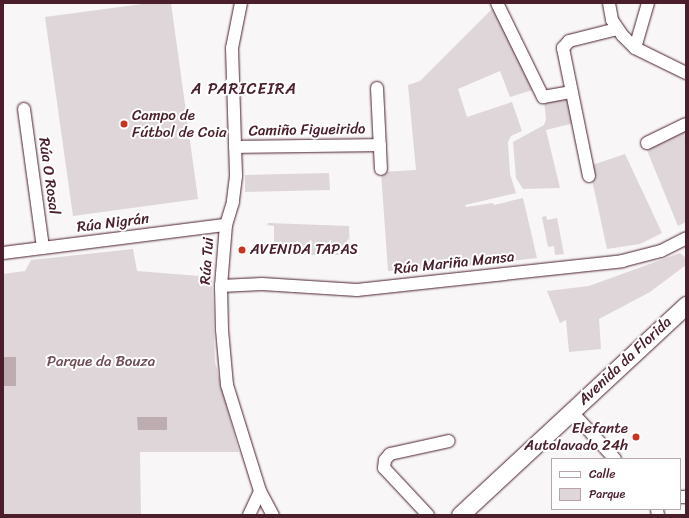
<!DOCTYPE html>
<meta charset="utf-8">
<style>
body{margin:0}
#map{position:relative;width:689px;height:518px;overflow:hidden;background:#f8f6f7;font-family:Sriracha,sans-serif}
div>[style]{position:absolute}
.green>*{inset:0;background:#ded6d9}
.water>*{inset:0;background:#bdadb0}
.roads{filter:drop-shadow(0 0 1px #4a1f2b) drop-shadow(0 0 1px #4a1f2b)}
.minor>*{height:12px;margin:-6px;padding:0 6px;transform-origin:6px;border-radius:6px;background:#fff}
.secondary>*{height:17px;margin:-8.5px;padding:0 8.5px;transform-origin:8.5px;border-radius:8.5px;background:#fff}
.dots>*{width:11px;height:11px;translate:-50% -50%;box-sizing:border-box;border:2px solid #fff;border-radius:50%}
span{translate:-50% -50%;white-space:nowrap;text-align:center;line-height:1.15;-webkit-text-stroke:4px #fff;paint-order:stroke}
.poi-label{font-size:15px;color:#4a1f2b}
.left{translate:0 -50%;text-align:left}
.right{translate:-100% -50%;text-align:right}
.street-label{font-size:15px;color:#4a1f2b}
.park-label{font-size:15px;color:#6f4d56}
.neighbourhood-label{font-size:16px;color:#4a1f2b;letter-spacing:1px}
.frame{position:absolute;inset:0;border:4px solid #4a1f2b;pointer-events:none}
.legend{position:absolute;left:551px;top:458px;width:130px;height:52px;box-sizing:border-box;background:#fff;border:1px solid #b7a5aa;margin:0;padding:5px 7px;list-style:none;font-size:12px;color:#4a1f2b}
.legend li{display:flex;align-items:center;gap:8px;height:20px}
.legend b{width:20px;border:1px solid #b7a5aa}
</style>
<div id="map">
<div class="green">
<i style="clip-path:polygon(150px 3px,171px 3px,198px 199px,73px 216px,45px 17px)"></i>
<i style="clip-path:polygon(493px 8px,536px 89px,510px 97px,500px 71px,458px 89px,467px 117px,512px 102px,522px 131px,511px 136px,508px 142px,510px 174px,516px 193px,465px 205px,466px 207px,493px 203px,494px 205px,523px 198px,537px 258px,465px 266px,388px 271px,381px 172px,416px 170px,408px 85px,420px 81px)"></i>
<i style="clip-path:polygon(568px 96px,574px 123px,546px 130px,560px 188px,523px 189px,516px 178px,513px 142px,544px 125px,546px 119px,544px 100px)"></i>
<i style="clip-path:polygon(686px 129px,686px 222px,678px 226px,646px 148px)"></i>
<i style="clip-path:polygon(625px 154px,662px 233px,640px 244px,607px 249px,589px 166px)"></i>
<i style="clip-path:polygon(329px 173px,330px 190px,245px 192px,245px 175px)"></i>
<i style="clip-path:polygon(546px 216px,547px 220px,557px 218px,564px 254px,555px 255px,554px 246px,548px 247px,542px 217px)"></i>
<i style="clip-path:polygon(268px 223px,349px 226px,350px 255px,274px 255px,274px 226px,267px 225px)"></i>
<i style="clip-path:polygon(133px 249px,137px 271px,212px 277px,215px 362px,239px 452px,140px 452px,141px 515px,3px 515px,3px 274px,25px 271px,31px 260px)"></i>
<i style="clip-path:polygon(680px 253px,686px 258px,686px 265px,650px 292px,599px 319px,601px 349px,569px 352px,566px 320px,560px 323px,547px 291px,589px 286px)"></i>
</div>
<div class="water">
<i style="clip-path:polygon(3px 357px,16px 357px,16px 386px,3px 386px)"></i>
<i style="clip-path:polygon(137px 417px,167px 417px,167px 430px,138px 430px)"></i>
</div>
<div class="roads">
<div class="minor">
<i style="left:241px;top:3px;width:46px;rotate:101.3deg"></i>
<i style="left:232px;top:48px;width:128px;rotate:88.2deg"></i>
<i style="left:236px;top:176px;width:26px;rotate:97deg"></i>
<i style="left:233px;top:202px;width:24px;rotate:107deg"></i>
<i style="left:226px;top:225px;width:61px;rotate:94.7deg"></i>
<i style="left:221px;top:286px;width:44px;rotate:88.7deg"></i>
<i style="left:222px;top:330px;width:55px;rotate:84.8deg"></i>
<i style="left:227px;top:385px;width:111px;rotate:72.7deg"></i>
<i style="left:260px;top:491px;width:27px;rotate:62deg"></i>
<i style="left:497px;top:3px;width:105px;rotate:63.9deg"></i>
<i style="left:543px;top:97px;width:29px;rotate:-10deg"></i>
<i style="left:609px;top:3px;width:17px;rotate:80deg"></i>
<i style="left:612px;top:20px;width:18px;rotate:56deg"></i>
<i style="left:622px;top:35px;width:18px;rotate:45deg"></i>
<i style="left:635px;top:48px;width:57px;rotate:26.1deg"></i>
<i style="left:635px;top:48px;width:47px;rotate:-73.9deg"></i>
<i style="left:377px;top:88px;width:81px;rotate:87.2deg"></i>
<i style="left:24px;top:109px;width:140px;rotate:82.2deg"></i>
<i style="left:647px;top:143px;width:43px;rotate:-26deg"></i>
<i style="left:235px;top:147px;width:145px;rotate:-0.8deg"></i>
<i style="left:589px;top:176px;width:131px;rotate:-101.5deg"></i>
<i style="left:563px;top:48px;width:9px;rotate:-49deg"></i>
<i style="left:569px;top:41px;width:49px;rotate:-14deg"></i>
<i style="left:3px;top:253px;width:225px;rotate:-7.2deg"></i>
<i style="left:221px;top:286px;width:41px;rotate:-2.8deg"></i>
<i style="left:262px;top:284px;width:95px;rotate:3.6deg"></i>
<i style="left:357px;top:290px;width:267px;rotate:-6.2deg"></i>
<i style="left:622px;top:261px;width:40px;rotate:-14.4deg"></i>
<i style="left:661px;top:251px;width:28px;rotate:-27deg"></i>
<i style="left:571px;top:411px;width:65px;rotate:47.5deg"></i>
<i style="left:680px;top:497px;width:6px"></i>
<i style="left:657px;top:509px;width:6px;rotate:81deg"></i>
<i style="left:249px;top:515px;width:26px;rotate:-65deg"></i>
<i style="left:428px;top:515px;width:64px;rotate:-133.1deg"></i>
<i style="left:384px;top:468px;width:8px;rotate:-83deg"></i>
<i style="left:385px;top:460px;width:8px;rotate:-50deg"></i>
<i style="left:390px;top:454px;width:60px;rotate:-12.4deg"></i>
</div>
<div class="secondary">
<i style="left:460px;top:515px;width:309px;rotate:-42.9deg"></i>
</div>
</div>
<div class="dots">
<i style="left:124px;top:124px;background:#c8321e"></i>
<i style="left:242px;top:250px;background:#c8321e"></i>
<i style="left:636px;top:437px;background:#c8321e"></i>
</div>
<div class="poi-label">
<span class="left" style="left:132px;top:124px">Campo de<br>Fútbol de Coia</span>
<span class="left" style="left:250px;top:250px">AVENIDA TAPAS</span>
<span class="right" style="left:628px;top:437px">Elefante<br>Autolavado 24h</span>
</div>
<div class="street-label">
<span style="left:307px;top:130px;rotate:-1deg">Camiño Figueirido</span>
<span style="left:49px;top:176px;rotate:82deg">Rúa O Rosal</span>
<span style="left:113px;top:223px;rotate:-7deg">Rúa Nigrán</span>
<span style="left:207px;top:261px;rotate:-86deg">Rúa Tui</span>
<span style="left:454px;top:263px;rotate:-6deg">Rúa Mariña Mansa</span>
<span style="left:625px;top:361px;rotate:-43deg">Avenida da Florida</span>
</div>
<div class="park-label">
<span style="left:101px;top:362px">Parque da Bouza</span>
</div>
<div class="neighbourhood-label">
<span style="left:244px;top:89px">A PARICEIRA</span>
</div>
<div class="frame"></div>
<ul class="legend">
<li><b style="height:5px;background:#fff"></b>Calle</li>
<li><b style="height:11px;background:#ded6d9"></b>Parque</li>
</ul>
</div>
